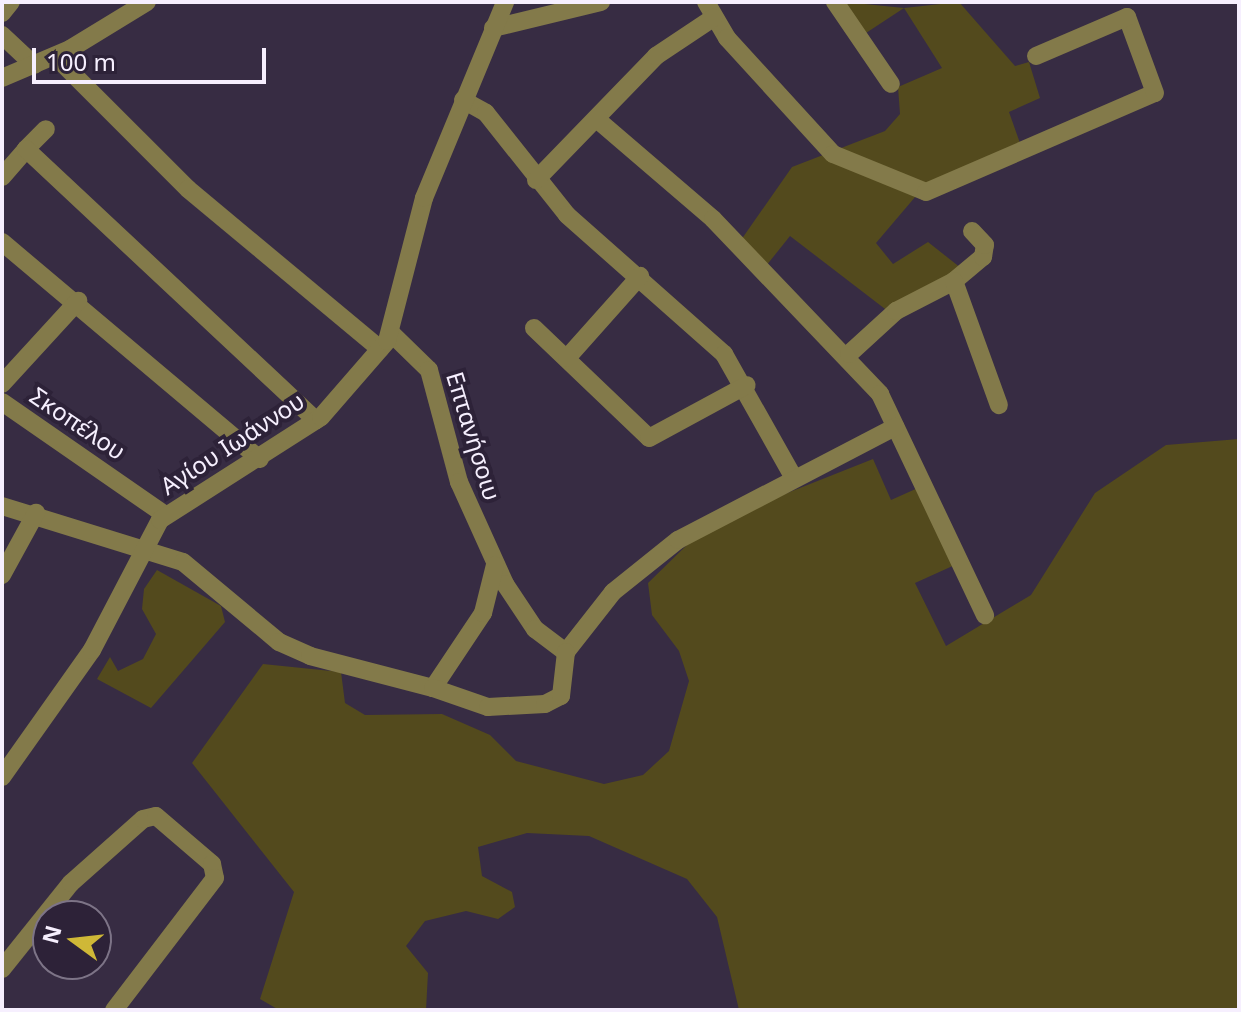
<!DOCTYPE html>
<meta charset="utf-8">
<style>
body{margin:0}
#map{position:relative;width:1241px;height:1012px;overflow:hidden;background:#372c43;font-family:"Noto Sans",sans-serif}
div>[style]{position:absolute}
.green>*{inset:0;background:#534a1d}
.minor>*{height:18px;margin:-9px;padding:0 9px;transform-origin:9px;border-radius:9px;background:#837a4a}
span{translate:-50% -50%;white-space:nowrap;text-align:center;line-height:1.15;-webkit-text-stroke:8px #2d2238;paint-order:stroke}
.street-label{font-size:24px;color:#f6effe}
.frame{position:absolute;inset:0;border:4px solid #f6effe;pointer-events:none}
.north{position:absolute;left:32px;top:900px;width:80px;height:80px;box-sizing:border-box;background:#2d2238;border:2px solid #7d7487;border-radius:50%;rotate:285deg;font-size:22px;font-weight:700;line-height:32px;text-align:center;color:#f6effe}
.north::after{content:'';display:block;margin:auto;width:28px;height:36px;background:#cfb837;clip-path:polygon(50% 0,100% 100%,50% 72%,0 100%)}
.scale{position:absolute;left:32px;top:48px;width:234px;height:36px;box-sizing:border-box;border:4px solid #f6effe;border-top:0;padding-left:10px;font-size:24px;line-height:28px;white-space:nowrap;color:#f6effe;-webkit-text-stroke:6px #2d2238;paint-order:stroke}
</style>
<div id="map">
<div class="green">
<i style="clip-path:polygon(845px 2px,904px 8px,959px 2px,1015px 66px,1029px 62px,1040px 98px,1009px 112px,1021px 146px,927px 183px,876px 243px,893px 264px,928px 242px,966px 272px,889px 312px,790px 236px,766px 266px,741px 240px,792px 167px,885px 131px,900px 114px,898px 87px,942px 68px,904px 8px,866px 33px)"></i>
<i style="clip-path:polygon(1239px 439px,1239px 1010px,739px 1010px,717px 917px,687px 879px,589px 836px,527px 833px,478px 847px,482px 876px,512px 892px,515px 907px,498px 919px,466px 911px,425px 921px,406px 946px,428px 973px,426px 1010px,279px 1010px,260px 999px,294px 892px,192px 763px,263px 664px,341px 672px,345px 703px,365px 715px,442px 714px,490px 735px,516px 761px,604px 784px,643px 775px,669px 751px,689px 681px,679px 651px,652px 615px,648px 583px,692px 540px,737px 513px,873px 459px,891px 500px,929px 483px,957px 564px,915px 583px,946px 646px,1031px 595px,1095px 493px,1166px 445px)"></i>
<i style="clip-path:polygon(157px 570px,221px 606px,225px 622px,151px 708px,97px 679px,110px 657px,118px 671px,143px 659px,156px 634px,142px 609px,144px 589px)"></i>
</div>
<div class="minor">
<i style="left:706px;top:2px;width:42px;rotate:59.7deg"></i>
<i style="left:727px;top:38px;width:157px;rotate:47.6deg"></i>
<i style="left:833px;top:154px;width:100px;rotate:22.2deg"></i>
<i style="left:926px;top:192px;width:249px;rotate:-23.4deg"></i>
<i style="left:1155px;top:93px;width:81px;rotate:-110.2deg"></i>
<i style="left:1127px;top:17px;width:99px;rotate:156.8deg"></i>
<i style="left:835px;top:2px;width:99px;rotate:55.7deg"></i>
<i style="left:2px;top:13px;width:14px;rotate:-51deg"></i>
<i style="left:493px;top:28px;width:111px;rotate:-13.5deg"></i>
<i style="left:2px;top:35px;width:44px;rotate:43.2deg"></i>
<i style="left:55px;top:56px;width:188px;rotate:45deg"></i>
<i style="left:188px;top:189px;width:250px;rotate:39.8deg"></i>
<i style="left:2px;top:78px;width:74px;rotate:-23.1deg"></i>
<i style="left:70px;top:49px;width:90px;rotate:-31.4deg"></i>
<i style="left:463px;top:100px;width:26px;rotate:29deg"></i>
<i style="left:486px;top:113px;width:130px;rotate:51.5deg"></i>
<i style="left:567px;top:215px;width:210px;rotate:41.5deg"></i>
<i style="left:724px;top:354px;width:142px;rotate:60.6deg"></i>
<i style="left:600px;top:122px;width:149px;rotate:40.6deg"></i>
<i style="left:713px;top:219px;width:242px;rotate:46.3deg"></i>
<i style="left:880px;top:394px;width:245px;rotate:64.6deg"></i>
<i style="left:26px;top:149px;width:28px;rotate:-45deg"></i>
<i style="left:2px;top:177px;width:37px;rotate:-49deg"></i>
<i style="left:26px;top:149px;width:397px;rotate:43.1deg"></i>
<i style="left:536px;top:180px;width:173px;rotate:-45.9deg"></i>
<i style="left:656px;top:56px;width:69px;rotate:-33.7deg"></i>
<i style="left:2px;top:242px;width:337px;rotate:40.1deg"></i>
<i style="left:954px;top:281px;width:38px;rotate:-40deg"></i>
<i style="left:983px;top:257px;width:12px;rotate:-81deg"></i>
<i style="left:985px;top:245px;width:19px;rotate:-133deg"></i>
<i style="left:534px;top:328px;width:159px;rotate:43.7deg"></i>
<i style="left:649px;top:438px;width:111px;rotate:-28.4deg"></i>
<i style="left:391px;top:333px;width:53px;rotate:44.2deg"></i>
<i style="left:429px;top:370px;width:116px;rotate:75deg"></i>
<i style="left:459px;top:482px;width:112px;rotate:65.7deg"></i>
<i style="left:505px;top:584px;width:54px;rotate:56.3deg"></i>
<i style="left:535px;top:629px;width:39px;rotate:37deg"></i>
<i style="left:566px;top:652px;width:76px;rotate:-51.9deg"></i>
<i style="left:613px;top:592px;width:83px;rotate:-38.7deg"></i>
<i style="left:678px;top:540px;width:245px;rotate:-27.5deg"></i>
<i style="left:849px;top:354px;width:64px;rotate:-42.5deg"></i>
<i style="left:896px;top:311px;width:65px;rotate:-27.3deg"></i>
<i style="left:954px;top:281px;width:132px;rotate:70.1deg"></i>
<i style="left:567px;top:358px;width:110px;rotate:-48.3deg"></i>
<i style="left:2px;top:384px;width:113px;rotate:-47.5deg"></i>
<i style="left:2px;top:402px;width:198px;rotate:34.7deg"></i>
<i style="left:2px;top:506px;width:189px;rotate:17.2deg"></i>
<i style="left:183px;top:562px;width:125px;rotate:39.8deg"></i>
<i style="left:279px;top:642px;width:34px;rotate:24deg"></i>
<i style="left:310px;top:656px;width:127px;rotate:14.6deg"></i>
<i style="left:433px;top:688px;width:90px;rotate:-56.3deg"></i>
<i style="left:483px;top:613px;width:49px;rotate:-76deg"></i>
<i style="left:2px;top:575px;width:71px;rotate:-61.3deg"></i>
<i style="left:433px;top:688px;width:58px;rotate:19.1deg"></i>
<i style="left:488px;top:707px;width:57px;rotate:-3deg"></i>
<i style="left:545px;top:704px;width:18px;rotate:-27deg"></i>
<i style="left:561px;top:696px;width:44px;rotate:-83.5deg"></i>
<i style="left:2px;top:777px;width:156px;rotate:-54.7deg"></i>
<i style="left:92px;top:650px;width:147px;rotate:-62.4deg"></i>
<i style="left:160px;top:520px;width:191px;rotate:-32.6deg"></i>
<i style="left:321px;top:417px;width:101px;rotate:-49deg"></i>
<i style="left:387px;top:341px;width:148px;rotate:-75.5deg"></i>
<i style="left:424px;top:198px;width:212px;rotate:-67.5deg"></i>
<i style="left:2px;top:969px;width:110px;rotate:-51.3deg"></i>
<i style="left:71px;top:883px;width:96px;rotate:-41.6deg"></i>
<i style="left:143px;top:819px;width:13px;rotate:-13deg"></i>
<i style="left:156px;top:816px;width:74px;rotate:40.6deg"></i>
<i style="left:212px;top:864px;width:14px;rotate:78deg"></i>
<i style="left:215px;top:878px;width:166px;rotate:127.4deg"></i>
</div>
<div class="street-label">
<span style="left:78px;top:423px;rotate:34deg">Σκοπέλου</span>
<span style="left:474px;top:436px;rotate:73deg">Επτανήσοιυ</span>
<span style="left:232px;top:443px;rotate:-33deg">Αγίου Ιωάννου</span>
</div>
<div class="frame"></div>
<div class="north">N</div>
<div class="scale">100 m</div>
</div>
